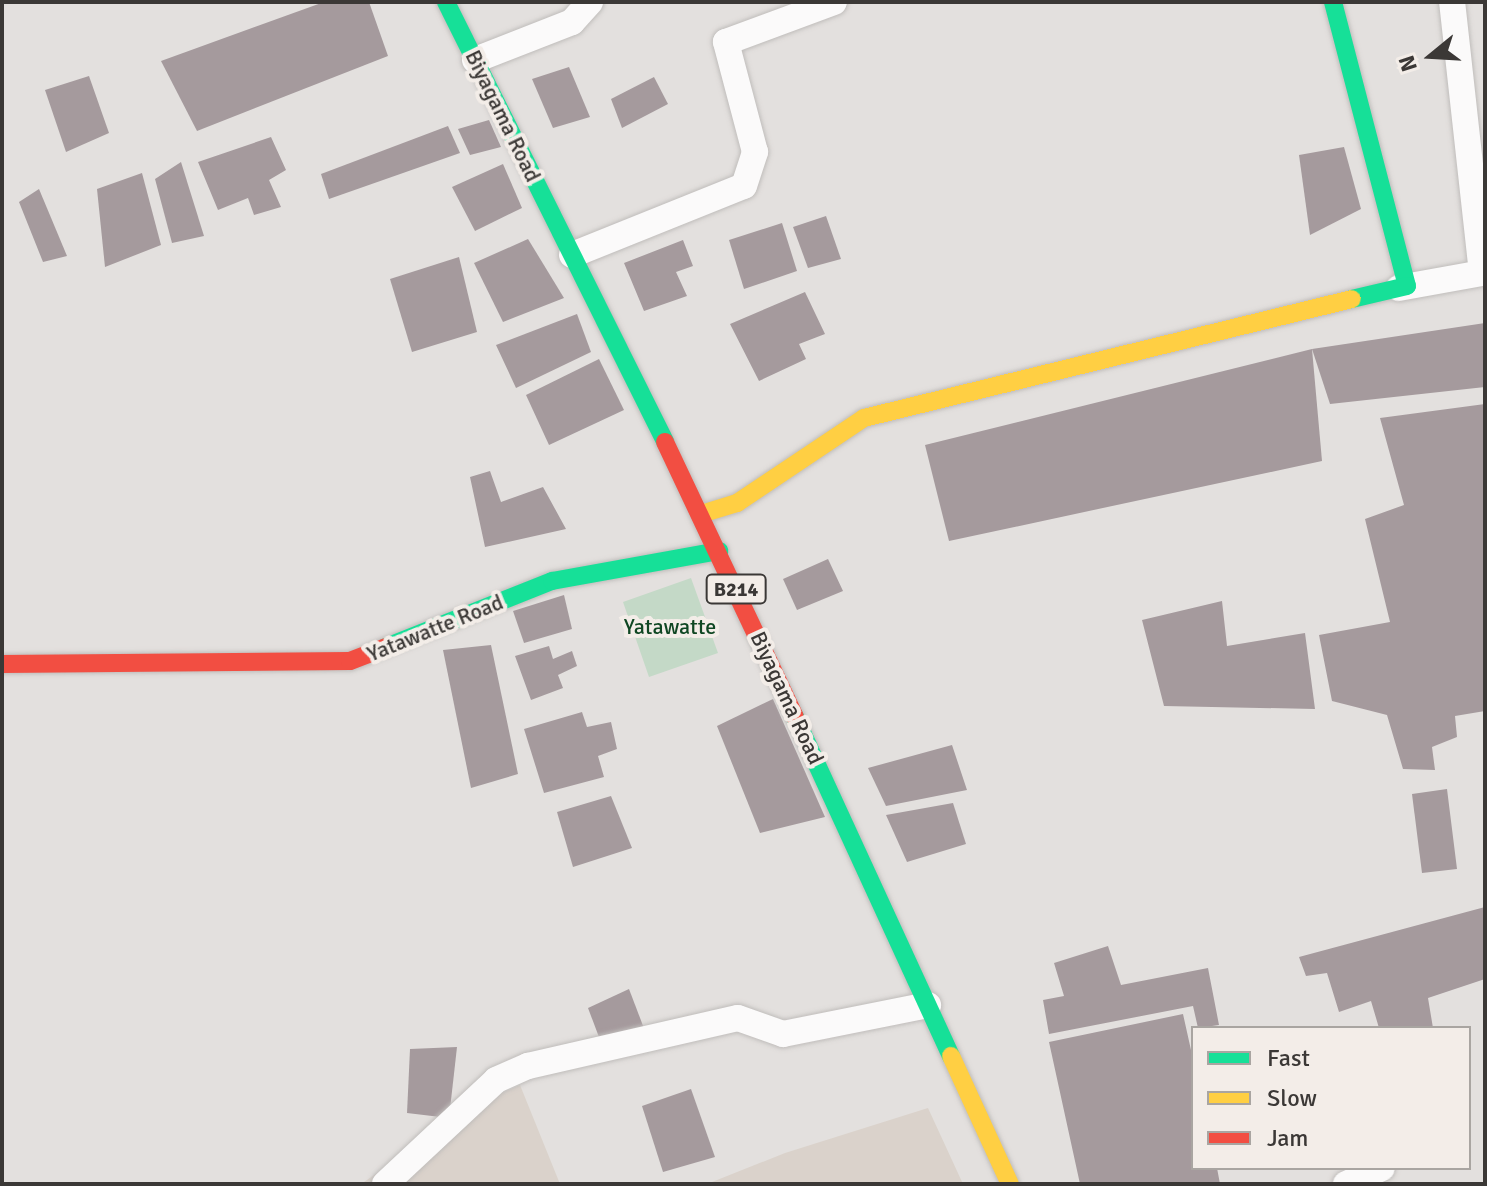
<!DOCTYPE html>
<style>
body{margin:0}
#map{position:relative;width:1487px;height:1186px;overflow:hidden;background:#e3e0de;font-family:Signika,sans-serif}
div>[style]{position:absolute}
.built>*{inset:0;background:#dad2cb}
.green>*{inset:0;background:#c4d9c7}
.building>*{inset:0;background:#a59a9d}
.roads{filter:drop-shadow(0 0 2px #c0bdbb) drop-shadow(0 0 2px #c0bdbb)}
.street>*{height:26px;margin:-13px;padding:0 13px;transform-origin:13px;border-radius:13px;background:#fbfafa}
.fast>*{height:18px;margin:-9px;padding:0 9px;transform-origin:9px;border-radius:9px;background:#16e098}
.slow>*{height:18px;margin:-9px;padding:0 9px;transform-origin:9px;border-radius:9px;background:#ffcf43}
.jam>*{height:18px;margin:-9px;padding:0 9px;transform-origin:9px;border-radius:9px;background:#f24e42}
span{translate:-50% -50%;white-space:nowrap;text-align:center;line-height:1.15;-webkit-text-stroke:8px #f3ede8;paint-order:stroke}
.shield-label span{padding:2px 6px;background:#f3ede8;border:2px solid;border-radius:6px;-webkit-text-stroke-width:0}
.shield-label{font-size:20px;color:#3b3836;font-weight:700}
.street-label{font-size:22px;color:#3b3836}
.park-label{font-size:22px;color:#0f4723}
.frame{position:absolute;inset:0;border:4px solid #3b3836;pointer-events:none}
.legend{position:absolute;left:1191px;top:1026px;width:280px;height:144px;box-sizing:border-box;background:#f3ede8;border:2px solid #a9a5a1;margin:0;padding:10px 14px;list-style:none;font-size:24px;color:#3b3836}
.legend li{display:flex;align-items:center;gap:16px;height:40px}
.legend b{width:40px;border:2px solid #a9a5a1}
.north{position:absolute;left:1391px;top:16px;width:80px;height:80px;-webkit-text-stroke:6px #f3ede8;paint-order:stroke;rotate:252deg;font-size:22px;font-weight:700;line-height:32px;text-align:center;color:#3b3836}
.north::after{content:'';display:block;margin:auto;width:28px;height:36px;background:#3b3836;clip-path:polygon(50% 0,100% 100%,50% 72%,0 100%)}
</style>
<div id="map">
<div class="built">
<i style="clip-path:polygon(520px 1085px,560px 1184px,361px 1184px,481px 1102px)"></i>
<i style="clip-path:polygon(928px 1108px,963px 1184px,707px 1184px,785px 1153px)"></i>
</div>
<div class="green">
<i style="clip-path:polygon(691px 578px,718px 653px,649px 677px,623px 602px)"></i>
</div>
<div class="building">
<i style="clip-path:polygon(324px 2px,369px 2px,388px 56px,197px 131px,161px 61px)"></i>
<i style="clip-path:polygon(569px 67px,590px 117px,553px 128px,532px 79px)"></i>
<i style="clip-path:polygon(89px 76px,109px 133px,66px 152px,45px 90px)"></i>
<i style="clip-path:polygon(654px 77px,668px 104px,622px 128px,611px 99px)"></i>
<i style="clip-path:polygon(489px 120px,501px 147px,470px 155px,458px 129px)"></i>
<i style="clip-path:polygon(448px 126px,460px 153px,329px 199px,321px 174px)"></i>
<i style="clip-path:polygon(271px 137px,286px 170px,269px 180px,281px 207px,254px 215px,248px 198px,218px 210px,198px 162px)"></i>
<i style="clip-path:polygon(1344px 147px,1361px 209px,1310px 235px,1299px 155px)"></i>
<i style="clip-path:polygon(181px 162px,204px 236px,172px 243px,155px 179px)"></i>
<i style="clip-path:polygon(503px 164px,522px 208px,475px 231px,452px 187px)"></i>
<i style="clip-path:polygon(142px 173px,161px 245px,105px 267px,97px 189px)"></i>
<i style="clip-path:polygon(39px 189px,67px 256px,43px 262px,19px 202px)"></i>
<i style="clip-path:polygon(826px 216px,841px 259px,808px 268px,793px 227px)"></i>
<i style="clip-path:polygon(782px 223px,797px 271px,744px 289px,729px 240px)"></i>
<i style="clip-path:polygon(528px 239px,564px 298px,503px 322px,474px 263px)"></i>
<i style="clip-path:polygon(683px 240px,693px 266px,676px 272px,687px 296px,644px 311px,624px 263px)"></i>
<i style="clip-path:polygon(459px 257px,477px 332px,412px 352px,390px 279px)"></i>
<i style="clip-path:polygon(805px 292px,825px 334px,799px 344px,806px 359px,759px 381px,730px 324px)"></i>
<i style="clip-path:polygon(577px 314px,591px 352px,516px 388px,496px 345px)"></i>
<i style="clip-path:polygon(1485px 323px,1485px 387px,1330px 404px,1312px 349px)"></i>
<i style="clip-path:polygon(1312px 349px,1322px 461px,949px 541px,925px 445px)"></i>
<i style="clip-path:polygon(599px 359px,624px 410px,549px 445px,526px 395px)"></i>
<i style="clip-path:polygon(1485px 404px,1485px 711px,1455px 716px,1457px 737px,1432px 747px,1435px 770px,1403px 769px,1387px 715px,1332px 701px,1319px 635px,1390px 622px,1365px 519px,1404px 505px,1380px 418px)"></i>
<i style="clip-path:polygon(490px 471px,501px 502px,543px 487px,566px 529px,485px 547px,470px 477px)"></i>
<i style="clip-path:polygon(828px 559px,843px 591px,797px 610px,783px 579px)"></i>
<i style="clip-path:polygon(564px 595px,572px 629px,524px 643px,513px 611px)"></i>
<i style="clip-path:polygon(1222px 601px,1227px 646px,1305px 633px,1315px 709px,1164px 706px,1142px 620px)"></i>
<i style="clip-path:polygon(491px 645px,518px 774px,471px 788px,443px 650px)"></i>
<i style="clip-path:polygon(549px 646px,553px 659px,572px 651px,577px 666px,558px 675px,563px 688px,531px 700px,515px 656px)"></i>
<i style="clip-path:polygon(773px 699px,825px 817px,760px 833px,717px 726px)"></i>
<i style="clip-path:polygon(582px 712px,587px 727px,611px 722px,617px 749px,598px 756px,604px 777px,544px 793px,524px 729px)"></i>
<i style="clip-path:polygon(952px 745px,967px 790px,886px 806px,868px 768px)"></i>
<i style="clip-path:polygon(1447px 789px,1457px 869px,1422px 873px,1412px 794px)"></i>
<i style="clip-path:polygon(611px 796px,632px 848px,573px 867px,557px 812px)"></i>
<i style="clip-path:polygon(953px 803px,966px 844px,907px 862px,886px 815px)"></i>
<i style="clip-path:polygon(1485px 907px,1485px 979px,1428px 998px,1433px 1028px,1379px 1028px,1371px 1001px,1339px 1012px,1327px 973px,1306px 976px,1299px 957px)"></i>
<i style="clip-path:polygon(1108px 946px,1121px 985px,1208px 968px,1219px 1025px,1198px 1028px,1193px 1006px,1049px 1034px,1043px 1000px,1064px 996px,1054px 963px)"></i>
<i style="clip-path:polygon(629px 989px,645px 1031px,602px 1045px,588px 1008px)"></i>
<i style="clip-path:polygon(1183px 1014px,1193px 1059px,1193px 1168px,1217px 1168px,1220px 1184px,1080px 1184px,1049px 1042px)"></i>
<i style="clip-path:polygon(457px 1047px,449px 1118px,407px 1113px,410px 1049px)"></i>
<i style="clip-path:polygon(691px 1089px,715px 1157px,663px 1172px,642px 1106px)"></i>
</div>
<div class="roads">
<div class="street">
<i style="left:475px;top:60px;width:104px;rotate:-21.4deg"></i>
<i style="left:572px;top:22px;width:27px;rotate:-48deg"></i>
<i style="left:572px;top:255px;width:185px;rotate:-21.9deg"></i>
<i style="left:744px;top:186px;width:36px;rotate:-72deg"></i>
<i style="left:755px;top:152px;width:114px;rotate:-104.8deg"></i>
<i style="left:726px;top:42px;width:115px;rotate:-20.3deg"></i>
<i style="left:1399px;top:288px;width:84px;rotate:-10.2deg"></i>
<i style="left:1482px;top:273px;width:273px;rotate:-96.3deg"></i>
<i style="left:385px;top:1184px;width:152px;rotate:-43.1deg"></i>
<i style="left:496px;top:1080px;width:35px;rotate:-24deg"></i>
<i style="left:528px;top:1066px;width:215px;rotate:-12.9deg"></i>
<i style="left:738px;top:1018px;width:48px;rotate:19.6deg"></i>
<i style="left:783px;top:1034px;width:148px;rotate:-11.3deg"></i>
<i style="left:1346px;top:1184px;width:39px;rotate:-24deg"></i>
</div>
<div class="fast">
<i style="left:446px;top:2px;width:491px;rotate:63.5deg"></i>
<i style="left:1333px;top:2px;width:293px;rotate:75.4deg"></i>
<i style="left:1407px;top:286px;width:57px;rotate:166.7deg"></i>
<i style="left:386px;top:647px;width:179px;rotate:-21.7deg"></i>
<i style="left:552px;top:581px;width:170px;rotate:-10.2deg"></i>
<i style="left:795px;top:717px;width:373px;rotate:65.3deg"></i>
</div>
<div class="slow">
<i style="left:701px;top:514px;width:38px;rotate:-17deg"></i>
<i style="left:737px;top:503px;width:153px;rotate:-33.8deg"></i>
<i style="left:864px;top:418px;width:502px;rotate:-13.7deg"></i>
<i style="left:951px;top:1056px;width:141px;rotate:65.3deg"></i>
</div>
<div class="jam">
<i style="left:665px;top:442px;width:304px;rotate:64.7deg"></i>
<i style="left:2px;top:664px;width:348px;rotate:-0.5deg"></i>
<i style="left:350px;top:661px;width:39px;rotate:-21deg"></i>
</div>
</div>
<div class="shield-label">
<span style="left:736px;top:589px">B214</span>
</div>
<div class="street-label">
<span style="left:503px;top:116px;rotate:64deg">Biyagama Road</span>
<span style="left:435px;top:628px;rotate:-22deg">Yatawatte Road</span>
<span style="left:787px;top:698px;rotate:65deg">Biyagama Road</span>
</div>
<div class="park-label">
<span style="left:670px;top:627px">Yatawatte</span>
</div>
<div class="frame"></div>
<ul class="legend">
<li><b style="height:10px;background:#16e098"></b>Fast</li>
<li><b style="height:10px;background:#ffcf43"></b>Slow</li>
<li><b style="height:10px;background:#f24e42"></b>Jam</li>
</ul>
<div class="north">N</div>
</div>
